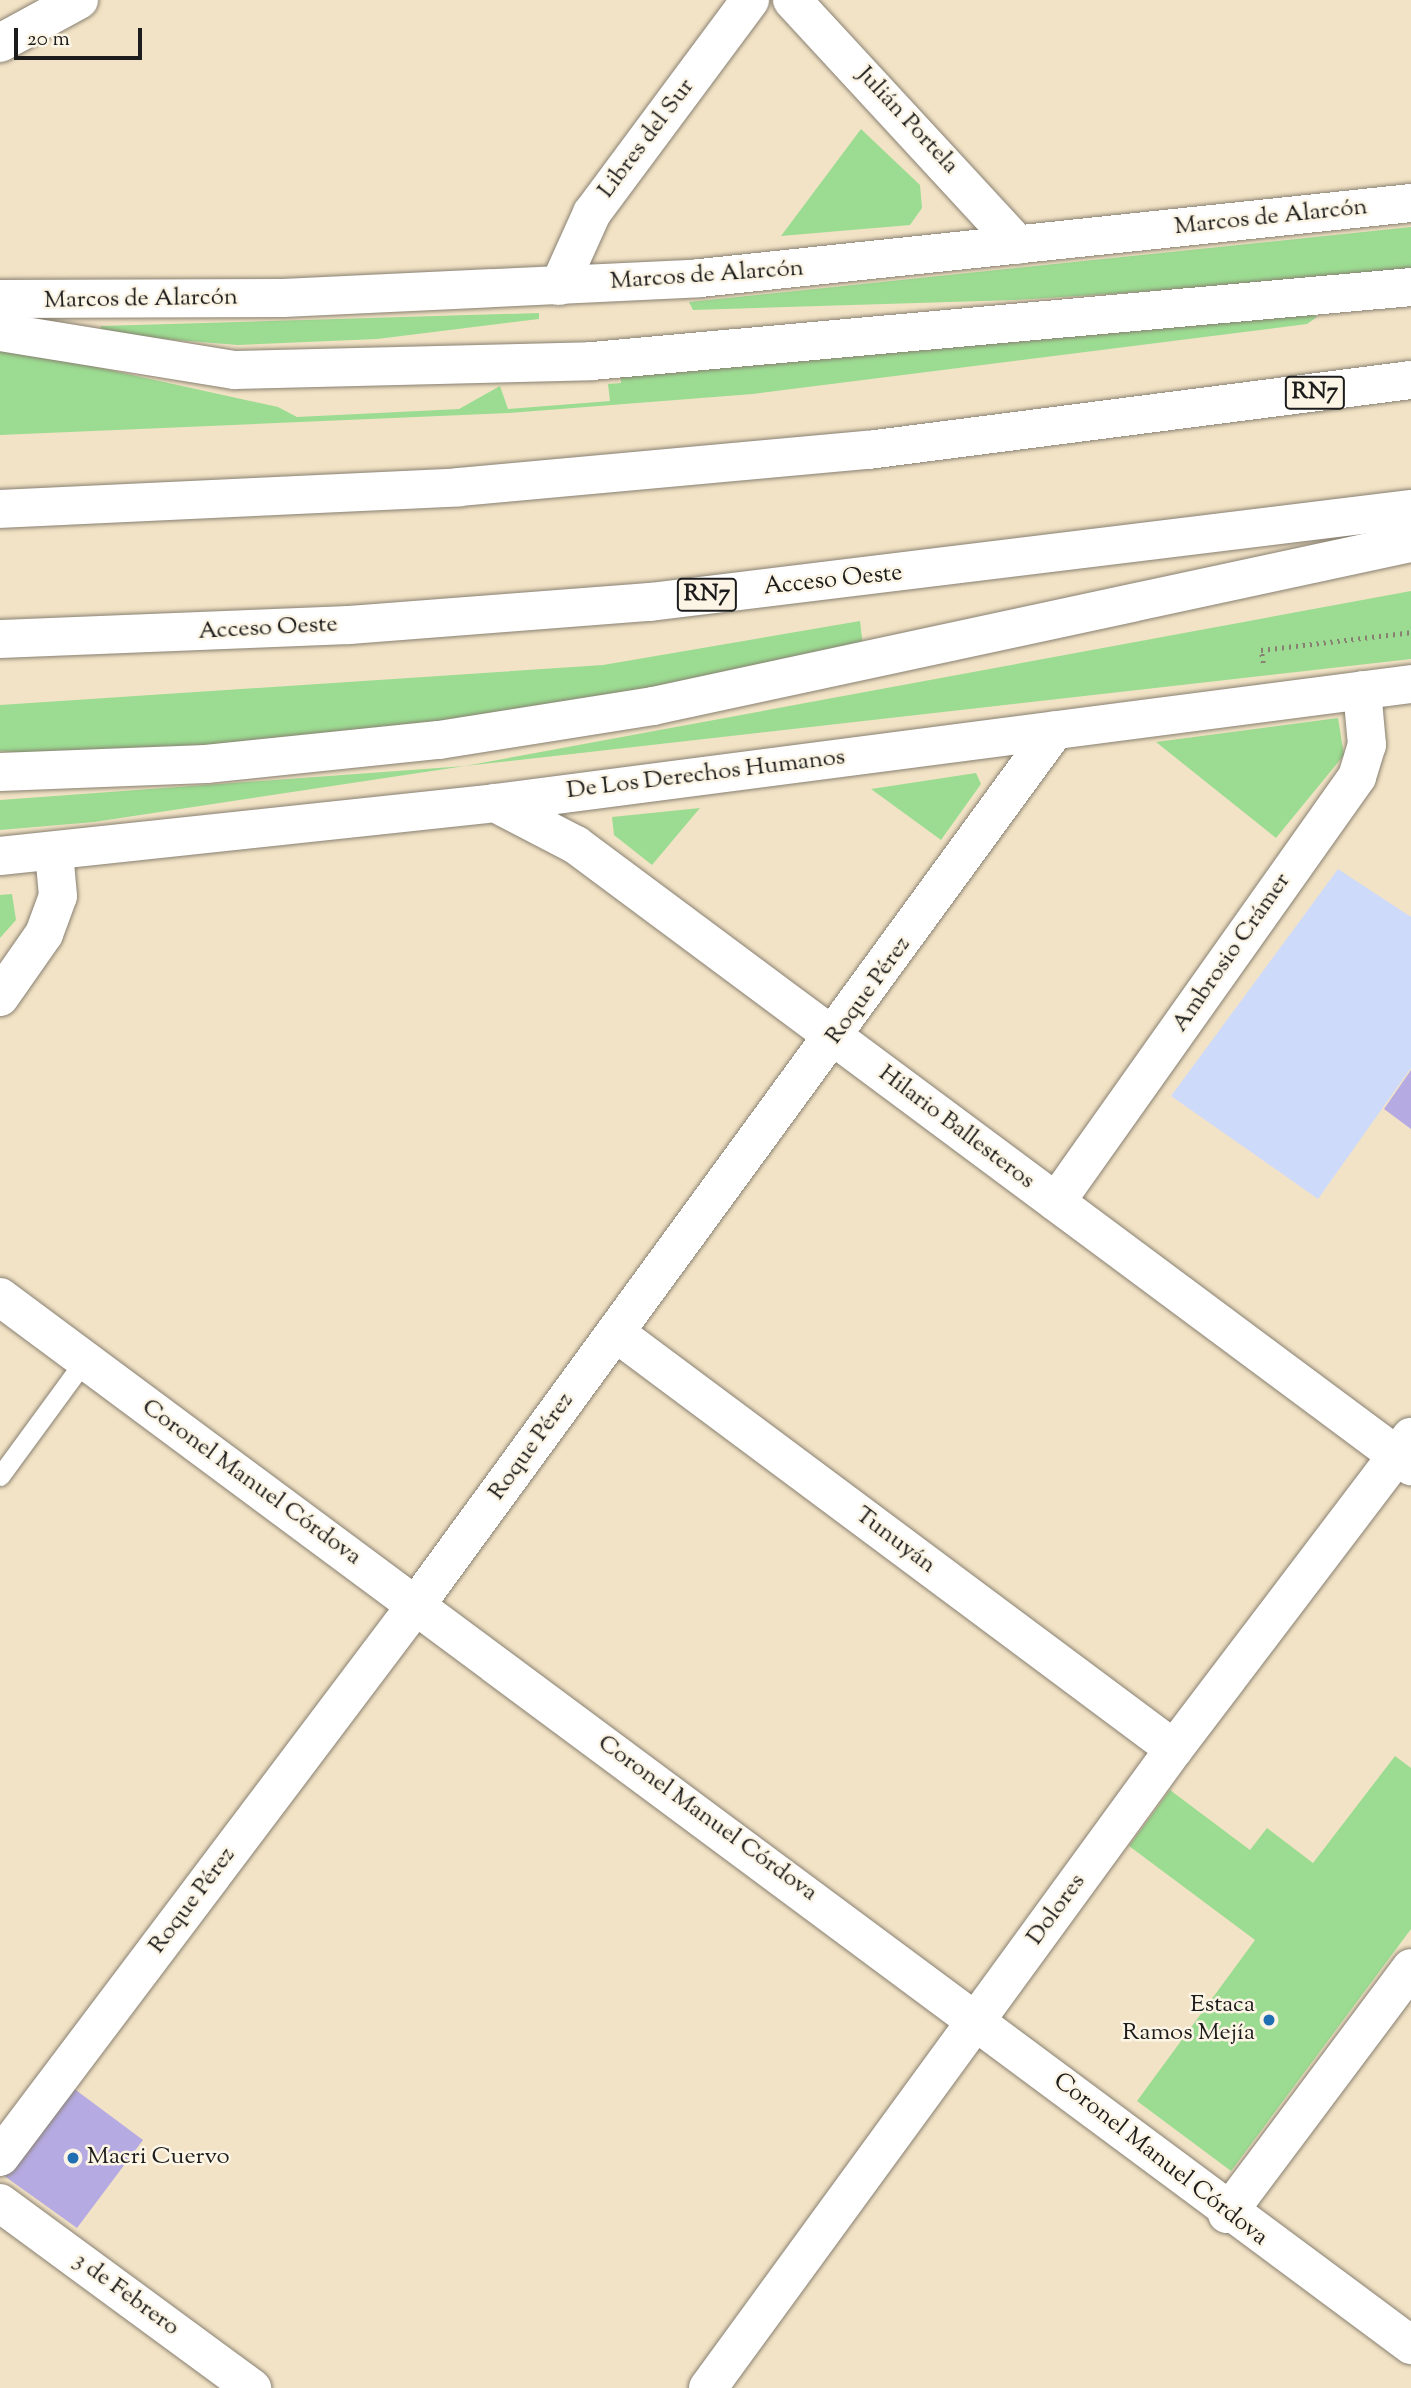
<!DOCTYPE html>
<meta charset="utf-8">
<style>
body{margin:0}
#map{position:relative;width:1411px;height:2388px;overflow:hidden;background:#f3e3c6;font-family:"Sorts Mill Goudy",serif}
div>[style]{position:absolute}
.built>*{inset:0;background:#cedafa}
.green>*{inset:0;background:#9cdc92}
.building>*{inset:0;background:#b5aae2}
.path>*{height:4.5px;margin-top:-2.25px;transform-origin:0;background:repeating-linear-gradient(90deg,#888071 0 2px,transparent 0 7px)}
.roads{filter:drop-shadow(0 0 2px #888071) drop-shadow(0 0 2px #888071)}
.lane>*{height:19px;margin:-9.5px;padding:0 9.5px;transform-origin:9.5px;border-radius:9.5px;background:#fff}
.street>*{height:38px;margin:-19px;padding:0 19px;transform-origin:19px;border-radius:19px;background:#fff}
.secondary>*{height:38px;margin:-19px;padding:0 19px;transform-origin:19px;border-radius:19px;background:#fff}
.highway>*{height:38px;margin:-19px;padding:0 19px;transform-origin:19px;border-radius:19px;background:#fff}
.dots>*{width:19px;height:19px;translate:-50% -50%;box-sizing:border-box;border:4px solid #fcf5e5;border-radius:50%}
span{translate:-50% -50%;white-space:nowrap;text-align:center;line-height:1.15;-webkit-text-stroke:5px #fcf5e5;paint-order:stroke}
.shield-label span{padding:2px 5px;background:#fcf5e5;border:2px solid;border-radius:5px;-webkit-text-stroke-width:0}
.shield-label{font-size:23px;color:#1c1c1c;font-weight:700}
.street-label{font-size:24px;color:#1c1c1c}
.poi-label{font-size:24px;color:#1c1c1c}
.right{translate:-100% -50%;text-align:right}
.left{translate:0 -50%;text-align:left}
.scale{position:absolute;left:14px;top:28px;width:128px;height:32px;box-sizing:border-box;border:4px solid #1c1c1c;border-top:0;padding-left:9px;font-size:21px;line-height:24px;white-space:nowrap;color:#1c1c1c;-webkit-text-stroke:5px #fcf5e5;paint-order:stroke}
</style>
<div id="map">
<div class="built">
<i style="clip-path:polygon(1338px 869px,1411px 917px,1411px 1068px,1318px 1199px,1171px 1096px)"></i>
</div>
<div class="green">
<i style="clip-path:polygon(861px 129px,920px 185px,922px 208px,910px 225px,781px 236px)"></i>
<i style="clip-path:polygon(1411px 227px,1411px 274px,1015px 300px,693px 310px,689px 302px)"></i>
<i style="clip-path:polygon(1305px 310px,1317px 317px,1307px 324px,753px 394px,509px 413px,0 435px,0 346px,278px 407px,297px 417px,459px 409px,500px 386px,508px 409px,610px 401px,608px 384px,621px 383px,620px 364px)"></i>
<i style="clip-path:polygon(539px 313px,539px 319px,377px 339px,238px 345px,101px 334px,101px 326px)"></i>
<i style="clip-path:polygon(1411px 591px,1411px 659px,465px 766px,94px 822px,0 830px,0 800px,465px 766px)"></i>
<i style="clip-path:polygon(860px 621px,864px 655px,485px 718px,79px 757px,0 751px,0 705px,603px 665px)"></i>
<i style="clip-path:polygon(1338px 718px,1344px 755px,1276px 838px,1156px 742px)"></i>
<i style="clip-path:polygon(976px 773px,981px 784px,941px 840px,871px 789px)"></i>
<i style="clip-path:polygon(700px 808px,652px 865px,614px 835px,612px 817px)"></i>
<i style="clip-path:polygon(12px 894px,16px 920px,0 938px,0 895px)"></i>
<i style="clip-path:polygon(1395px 1756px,1411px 1768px,1411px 1929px,1231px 2171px,1137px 2101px,1255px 1940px,1129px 1846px,1170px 1790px,1250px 1850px,1267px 1828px,1313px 1863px)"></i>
</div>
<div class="building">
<i style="clip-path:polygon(1411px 1070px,1411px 1129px,1384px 1109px)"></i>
<i style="clip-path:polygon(69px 2085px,143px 2140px,77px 2228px,3px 2175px)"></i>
</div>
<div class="path">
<i style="left:1263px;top:663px;width:13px;rotate:-99deg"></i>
<i style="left:1261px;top:650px;width:151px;rotate:-6.8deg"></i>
</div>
<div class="roads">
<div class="lane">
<i style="left:0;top:1476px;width:144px;rotate:-53.8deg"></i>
</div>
<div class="street">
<i style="left:792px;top:0;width:333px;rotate:47.3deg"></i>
<i style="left:0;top:43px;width:90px;rotate:-28.6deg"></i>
<i style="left:559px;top:286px;width:80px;rotate:-65.7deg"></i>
<i style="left:592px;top:213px;width:265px;rotate:-53.4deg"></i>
<i style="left:495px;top:803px;width:91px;rotate:27.4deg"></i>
<i style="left:576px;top:845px;width:1041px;rotate:36.64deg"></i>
<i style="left:0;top:997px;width:77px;rotate:-55.1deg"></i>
<i style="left:44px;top:934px;width:40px;rotate:-69.8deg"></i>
<i style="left:58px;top:896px;width:44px;rotate:-95.2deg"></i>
<i style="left:1056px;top:1202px;width:521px;rotate:-54.69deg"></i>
<i style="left:1357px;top:777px;width:34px;rotate:-73deg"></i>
<i style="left:1367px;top:745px;width:55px;rotate:-95.2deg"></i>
<i style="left:0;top:1297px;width:1758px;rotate:36.6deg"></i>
<i style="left:616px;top:1333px;width:696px;rotate:36.71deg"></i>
<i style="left:0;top:2157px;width:691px;rotate:-53deg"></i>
<i style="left:416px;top:1605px;width:1083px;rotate:-53.86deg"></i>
<i style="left:1227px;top:2214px;width:307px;rotate:-53.2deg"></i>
<i style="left:708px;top:2388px;width:791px;rotate:-53.9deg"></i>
<i style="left:1174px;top:1749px;width:392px;rotate:-52.8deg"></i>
</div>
<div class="secondary">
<i style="left:0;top:299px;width:283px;rotate:-0.2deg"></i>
<i style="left:283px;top:298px;width:417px;rotate:-2.7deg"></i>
<i style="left:700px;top:278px;width:715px;rotate:-6.02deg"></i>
<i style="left:0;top:856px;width:498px;rotate:-6.1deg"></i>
<i style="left:495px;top:803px;width:924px;rotate:-7.4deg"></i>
<i style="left:0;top:2203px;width:313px;rotate:36.3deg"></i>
</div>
<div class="highway">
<i style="left:0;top:332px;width:237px;rotate:9.2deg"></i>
<i style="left:234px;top:370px;width:358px;rotate:-1.4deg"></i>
<i style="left:592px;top:361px;width:822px;rotate:-5.16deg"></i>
<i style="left:0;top:509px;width:460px;rotate:-2.7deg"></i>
<i style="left:459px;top:487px;width:411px;rotate:-5.2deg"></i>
<i style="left:868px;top:450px;width:547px;rotate:-7.35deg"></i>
<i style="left:0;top:639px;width:349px;rotate:-2.3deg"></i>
<i style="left:349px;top:625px;width:302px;rotate:-4.4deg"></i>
<i style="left:650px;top:602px;width:767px;rotate:-6.97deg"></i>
<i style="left:0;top:772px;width:206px;rotate:-2.2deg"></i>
<i style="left:206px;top:764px;width:234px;rotate:-5.9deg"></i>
<i style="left:439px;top:740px;width:217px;rotate:-9deg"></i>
<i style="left:653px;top:706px;width:775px;rotate:-12.14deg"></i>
</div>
</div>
<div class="dots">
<i style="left:1269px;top:2020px;background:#1f6fb2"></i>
<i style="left:73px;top:2158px;background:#1f6fb2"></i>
</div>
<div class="shield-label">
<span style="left:1315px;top:393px">RN7</span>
<span style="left:707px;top:595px">RN7</span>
</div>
<div class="street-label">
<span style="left:907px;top:121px;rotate:47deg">Julián Portela</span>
<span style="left:647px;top:139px;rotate:-53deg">Libres del Sur</span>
<span style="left:1271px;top:218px;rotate:-6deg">Marcos de Alarcón</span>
<span style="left:707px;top:276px;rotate:-4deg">Marcos de Alarcón</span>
<span style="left:141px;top:300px;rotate:-1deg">Marcos de Alarcón</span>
<span style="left:833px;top:581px;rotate:-6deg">Acceso Oeste</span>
<span style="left:268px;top:629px;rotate:-3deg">Acceso Oeste</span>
<span style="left:706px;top:775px;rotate:-7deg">De Los Derechos Humanos</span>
<span style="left:1232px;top:953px;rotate:-55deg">Ambrosio Crámer</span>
<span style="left:869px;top:991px;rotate:-54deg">Roque Pérez</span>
<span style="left:956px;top:1128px;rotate:37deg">Hilario Ballesteros</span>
<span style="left:532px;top:1447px;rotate:-54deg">Roque Pérez</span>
<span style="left:251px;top:1483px;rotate:36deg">Coronel Manuel Córdova</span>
<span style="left:895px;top:1541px;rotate:37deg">Tunuyán</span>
<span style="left:707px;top:1819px;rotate:36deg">Coronel Manuel Córdova</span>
<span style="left:193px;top:1901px;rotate:-53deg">Roque Pérez</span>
<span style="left:1057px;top:1910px;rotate:-54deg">Dolores</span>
<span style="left:1160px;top:2160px;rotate:38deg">Coronel Manuel Córdova</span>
<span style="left:126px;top:2295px;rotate:36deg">3 de Febrero</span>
</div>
<div class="poi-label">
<span class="right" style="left:1255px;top:2020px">Estaca<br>Ramos Mejía</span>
<span class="left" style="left:87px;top:2158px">Macri Cuervo</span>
</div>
<div class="scale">20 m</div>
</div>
